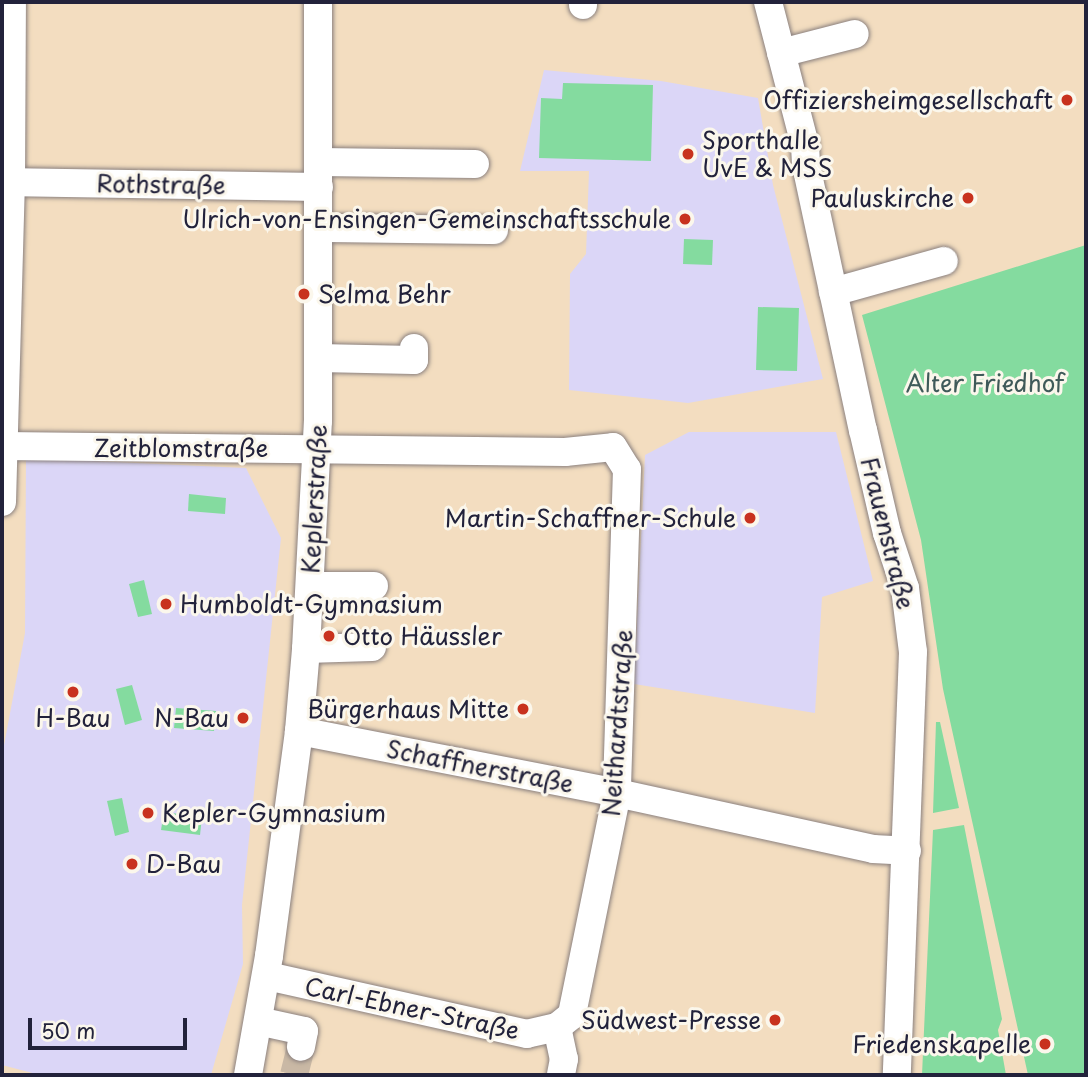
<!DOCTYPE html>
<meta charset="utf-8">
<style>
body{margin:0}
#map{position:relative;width:1088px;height:1077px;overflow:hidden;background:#f3ddc0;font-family:"Playpen Sans",sans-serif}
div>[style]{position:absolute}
.built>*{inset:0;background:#dbd6f7}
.green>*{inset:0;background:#84db9f}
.minor-tunnel>*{height:28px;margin-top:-14px;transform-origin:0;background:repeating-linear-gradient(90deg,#c9b8a5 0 28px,transparent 0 42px)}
.roads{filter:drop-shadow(0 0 2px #8a807e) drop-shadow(0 0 2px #8a807e)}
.minor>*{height:28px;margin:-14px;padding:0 14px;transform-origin:14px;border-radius:14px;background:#fff}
.dots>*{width:19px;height:19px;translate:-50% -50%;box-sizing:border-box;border:4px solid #fbf7ec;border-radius:50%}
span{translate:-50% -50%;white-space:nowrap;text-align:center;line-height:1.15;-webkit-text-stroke:6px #fbf7ec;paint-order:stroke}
.poi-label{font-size:24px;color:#22223b}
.right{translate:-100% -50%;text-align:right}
.left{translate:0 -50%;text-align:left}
.street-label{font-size:24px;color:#22223b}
.park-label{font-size:24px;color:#3f5a59}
.frame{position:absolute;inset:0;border:4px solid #22223b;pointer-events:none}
.scale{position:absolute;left:28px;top:1018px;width:159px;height:32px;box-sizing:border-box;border:4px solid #22223b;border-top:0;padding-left:9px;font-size:21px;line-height:24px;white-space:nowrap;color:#22223b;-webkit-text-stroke:5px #fbf7ec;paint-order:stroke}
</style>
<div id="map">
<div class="built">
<i style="clip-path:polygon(544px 70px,661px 81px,758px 98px,773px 185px,823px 379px,688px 403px,569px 390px,570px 274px,586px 254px,589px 171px,520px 171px)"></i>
<i style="clip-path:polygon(689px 432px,836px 432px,873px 581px,822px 597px,815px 713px,634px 684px,645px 455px)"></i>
<i style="clip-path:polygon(26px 458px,246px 468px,281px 538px,242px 905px,243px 964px,211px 1075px,40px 1075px,2px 1065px,2px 756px,25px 633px)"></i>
</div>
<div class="green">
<i style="clip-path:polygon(563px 83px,653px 85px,651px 161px,539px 158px,541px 98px,562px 99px)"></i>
<i style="clip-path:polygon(684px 239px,713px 240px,712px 265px,683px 264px)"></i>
<i style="clip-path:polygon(1086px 245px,1086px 1075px,1028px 1075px,943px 689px,921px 540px,862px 315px)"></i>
<i style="clip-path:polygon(758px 307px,799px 308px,797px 371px,756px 370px)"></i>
<i style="clip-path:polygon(189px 494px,226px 498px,225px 514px,188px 511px)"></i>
<i style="clip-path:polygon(144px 580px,152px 614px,138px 617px,129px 584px)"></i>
<i style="clip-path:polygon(132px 685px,142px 720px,125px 725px,116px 689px)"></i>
<i style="clip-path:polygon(176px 708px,216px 711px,214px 731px,174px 728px)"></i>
<i style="clip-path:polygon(936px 722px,940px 722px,959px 808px,933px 813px)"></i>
<i style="clip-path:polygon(122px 798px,129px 832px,115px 836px,107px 801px)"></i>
<i style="clip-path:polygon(164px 812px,202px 817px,200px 835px,161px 830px)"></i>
<i style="clip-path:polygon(964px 825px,1002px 1019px,998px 1030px,1006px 1075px,922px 1075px,933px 830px)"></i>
</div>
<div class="minor-tunnel">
<i style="left:294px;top:1075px;width:29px;rotate:-76deg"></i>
</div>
<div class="roads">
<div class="minor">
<i style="left:583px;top:2px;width:3px;rotate:90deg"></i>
<i style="left:768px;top:2px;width:148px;rotate:75.5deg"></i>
<i style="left:805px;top:145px;width:20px;rotate:87deg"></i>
<i style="left:806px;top:165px;width:271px;rotate:77.9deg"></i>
<i style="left:863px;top:430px;width:106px;rotate:76.9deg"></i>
<i style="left:887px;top:533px;width:58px;rotate:71.9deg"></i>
<i style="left:905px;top:588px;width:64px;rotate:82.9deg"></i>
<i style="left:913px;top:652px;width:423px;rotate:92.2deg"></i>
<i style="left:781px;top:53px;width:76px;rotate:-14.4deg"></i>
<i style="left:319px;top:162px;width:156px;rotate:0.7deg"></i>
<i style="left:2px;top:182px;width:317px;rotate:0.9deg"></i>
<i style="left:320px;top:228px;width:174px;rotate:0.7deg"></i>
<i style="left:833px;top:292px;width:115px;rotate:-15.6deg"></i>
<i style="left:318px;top:358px;width:96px;rotate:1.2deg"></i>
<i style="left:414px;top:360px;width:12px;rotate:-90deg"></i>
<i style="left:2px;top:446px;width:563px;rotate:0.61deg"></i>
<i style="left:565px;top:452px;width:48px;rotate:-5.9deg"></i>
<i style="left:613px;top:447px;width:26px;rotate:58deg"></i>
<i style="left:627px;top:469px;width:324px;rotate:91.8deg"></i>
<i style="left:617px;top:793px;width:227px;rotate:101.5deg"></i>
<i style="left:572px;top:1015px;width:19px;rotate:141deg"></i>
<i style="left:557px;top:1027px;width:31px;rotate:167deg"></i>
<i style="left:527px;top:1034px;width:266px;rotate:-167.4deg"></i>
<i style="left:2px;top:502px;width:320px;rotate:-88.4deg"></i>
<i style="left:11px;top:182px;width:180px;rotate:-89.7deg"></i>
<i style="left:310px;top:586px;width:64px"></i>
<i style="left:306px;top:649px;width:66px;rotate:-1.7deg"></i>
<i style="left:299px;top:731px;width:324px;rotate:11deg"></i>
<i style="left:617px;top:793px;width:262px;rotate:12.3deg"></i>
<i style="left:873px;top:849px;width:34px;rotate:3deg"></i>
<i style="left:258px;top:1021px;width:47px;rotate:12.3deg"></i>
<i style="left:304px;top:1031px;width:16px;rotate:101deg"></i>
<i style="left:557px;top:1027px;width:33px;rotate:78deg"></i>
<i style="left:564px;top:1059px;width:16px;rotate:101deg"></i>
<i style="left:248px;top:1075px;width:121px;rotate:-80deg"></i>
<i style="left:269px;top:956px;width:227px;rotate:-82.4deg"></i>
<i style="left:299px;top:731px;width:82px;rotate:-85.1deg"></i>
<i style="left:306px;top:649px;width:228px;rotate:-87deg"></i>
<i style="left:318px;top:421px;width:419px;rotate:-90deg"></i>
</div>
</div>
<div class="dots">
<i style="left:1067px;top:100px;background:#c8321e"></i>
<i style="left:688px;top:154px;background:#c8321e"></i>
<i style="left:968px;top:198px;background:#c8321e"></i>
<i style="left:685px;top:219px;background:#c8321e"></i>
<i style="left:304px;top:294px;background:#c8321e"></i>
<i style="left:750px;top:518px;background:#c8321e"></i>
<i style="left:166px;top:604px;background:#c8321e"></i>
<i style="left:329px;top:636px;background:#c8321e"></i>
<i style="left:73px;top:692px;background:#c8321e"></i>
<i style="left:523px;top:709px;background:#c8321e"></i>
<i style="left:243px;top:718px;background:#c8321e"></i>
<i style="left:148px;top:813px;background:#c8321e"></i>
<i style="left:132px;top:864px;background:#c8321e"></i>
<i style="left:775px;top:1020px;background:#c8321e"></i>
<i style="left:1045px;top:1044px;background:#c8321e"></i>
</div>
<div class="poi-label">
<span class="right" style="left:1053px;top:100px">Offiziersheimgesellschaft</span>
<span class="left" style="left:702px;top:154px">Sporthalle<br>UvE &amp; MSS</span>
<span class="right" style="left:954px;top:198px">Pauluskirche</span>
<span class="right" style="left:671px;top:219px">Ulrich-von-Ensingen-Gemeinschaftsschule</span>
<span class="left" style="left:318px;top:294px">Selma Behr</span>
<span class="right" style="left:736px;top:518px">Martin-Schaffner-Schule</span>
<span class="left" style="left:180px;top:604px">Humboldt-Gymnasium</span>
<span class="left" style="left:343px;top:636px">Otto Häussler</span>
<span class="right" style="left:509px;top:709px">Bürgerhaus Mitte</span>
<span style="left:73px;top:718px">H-Bau</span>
<span class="right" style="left:229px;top:718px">N-Bau</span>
<span class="left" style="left:162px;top:813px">Kepler-Gymnasium</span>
<span class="left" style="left:146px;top:864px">D-Bau</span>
<span class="right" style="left:761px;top:1020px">Südwest-Presse</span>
<span class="right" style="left:1031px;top:1044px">Friedenskapelle</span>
</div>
<div class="street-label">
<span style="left:161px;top:184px;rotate:1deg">Rothstraße</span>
<span style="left:181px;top:448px">Zeitblomstraße</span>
<span style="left:314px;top:499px;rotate:-87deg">Keplerstraße</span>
<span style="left:888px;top:533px;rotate:76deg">Frauenstraße</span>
<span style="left:617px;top:723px;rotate:-86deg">Neithardtstraße</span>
<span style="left:480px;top:766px;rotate:11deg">Schaffnerstraße</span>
<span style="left:412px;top:1008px;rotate:12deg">Carl-Ebner-Straße</span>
</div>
<div class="park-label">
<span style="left:985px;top:383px">Alter Friedhof</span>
</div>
<div class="frame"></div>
<div class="scale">50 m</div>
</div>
